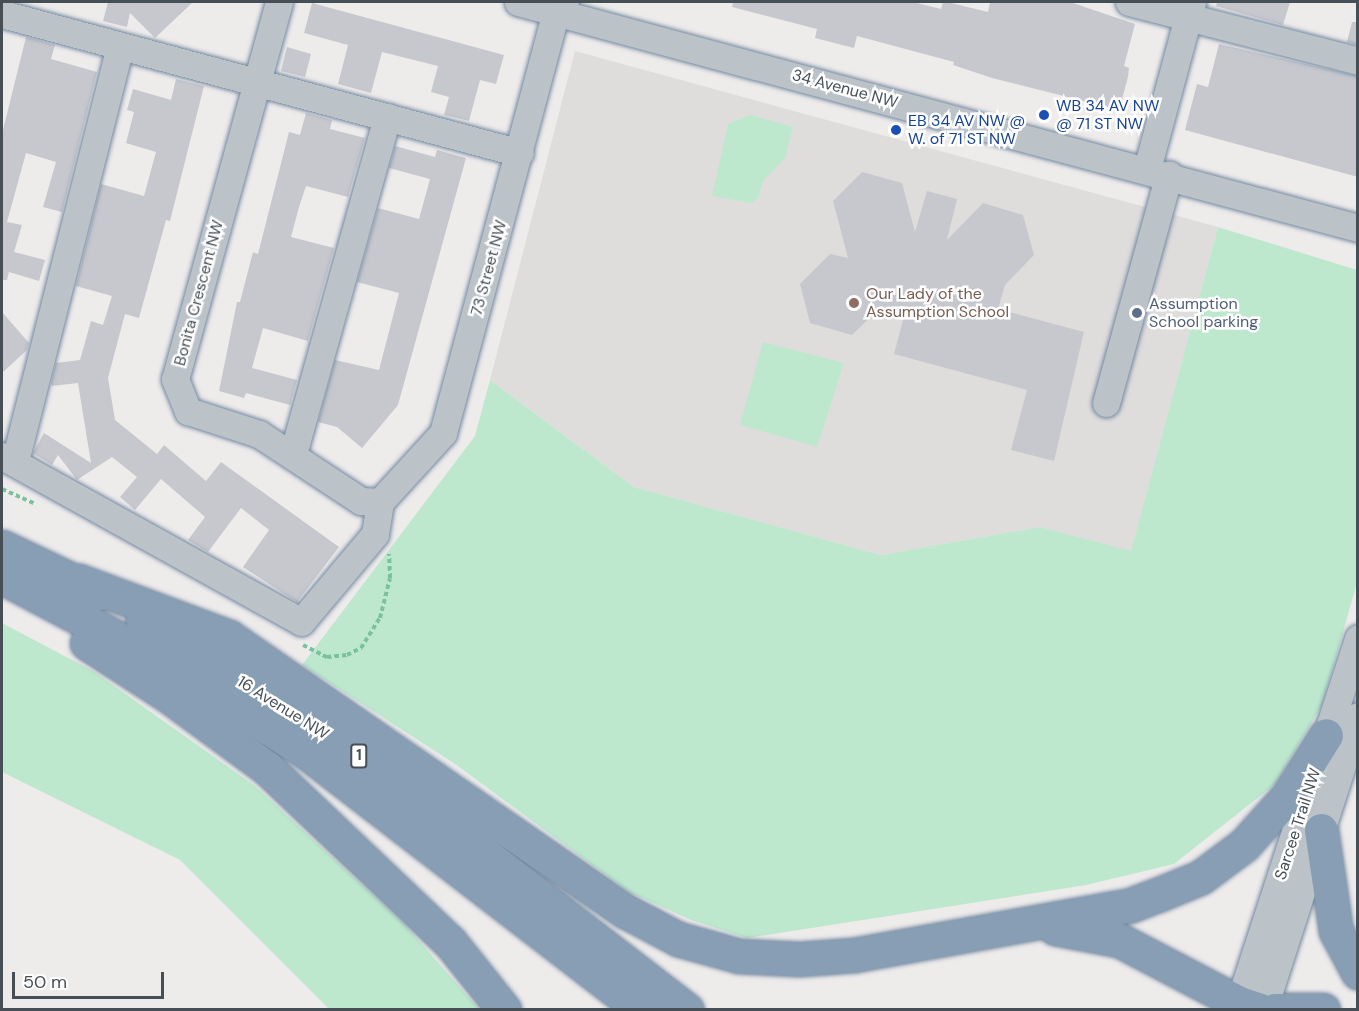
<!DOCTYPE html>
<style>
body{margin:0}
#map{position:relative;width:1359px;height:1011px;overflow:hidden;background:#eeebeb;font-family:"DM Sans",sans-serif}
div>[style]{position:absolute}
.education>*{inset:0;background:#dfdcdc}
.green>*{inset:0;background:#bde8ce}
.building>*{inset:0;background:#c7c8ce}
.path>*{height:4px;margin-top:-2px;transform-origin:0;background:repeating-linear-gradient(90deg,#7ac29e 0 4.5px,transparent 0 7.5px)}
.roads{filter:drop-shadow(0 0 2px #7389a1) drop-shadow(0 0 2px #7389a1)}
.minor>*{height:27px;margin:-13.5px;padding:0 13.5px;transform-origin:13.5px;border-radius:13.5px;background:#bbc3c9}
.highway>*{height:33px;margin:-16.5px;padding:0 16.5px;transform-origin:16.5px;border-radius:16.5px;background:#889eb5}
.dots>*{width:16px;height:16px;translate:-50% -50%;box-sizing:border-box;border:3px solid #fff;border-radius:50%}
span{translate:-50% -50%;white-space:nowrap;text-align:center;line-height:1.15;-webkit-text-stroke:5px #fff;paint-order:stroke}
.shield-label span{padding:2px 4px;background:#fff;border:2px solid;border-radius:4px;-webkit-text-stroke-width:0}
.shield-label{font-size:15px;color:#464f56;font-weight:700}
.street-label{font-size:16px;color:#464f56}
.transit-label{font-size:16px;color:#164399}
.left{translate:0 -50%;text-align:left}
.education-label{font-size:16px;color:#785e54}
.service-label{font-size:16px;color:#4e5e75}
.frame{position:absolute;inset:0;border:3px solid #464f56;pointer-events:none}
.scale{position:absolute;left:12px;top:972px;width:152px;height:27px;box-sizing:border-box;border:3px solid #464f56;border-top:0;padding-left:8px;font-size:18px;line-height:21px;white-space:nowrap;color:#464f56;-webkit-text-stroke:4px #fff;paint-order:stroke}
</style>
<div id="map">
<div class="education">
<i style="clip-path:polygon(575px 51px,1218px 227px,1131px 552px,1040px 527px,881px 555px,634px 487px,490px 380px)"></i>
</div>
<div class="green">
<i style="clip-path:polygon(750px 115px,793px 127px,785px 158px,763px 181px,758px 198px,751px 203px,712px 196px,728px 124px)"></i>
<i style="clip-path:polygon(1218px 227px,1357px 270px,1357px 583px,1322px 705px,1275px 784px,1174px 864px,1086px 885px,747px 938px,691px 920px,629px 892px,455px 764px,302px 665px,475px 436px,490px 380px,634px 487px,881px 555px,1040px 527px,1131px 551px)"></i>
<i style="clip-path:polygon(763px 342px,844px 363px,817px 447px,740px 425px)"></i>
<i style="clip-path:polygon(2px 623px,93px 671px,255px 786px,404px 924px,479px 1009px,329px 1009px,180px 860px,2px 772px)"></i>
</div>
<div class="building">
<i style="clip-path:polygon(108px 2px,193px 2px,155px 38px,130px 13px,127px 27px,103px 21px)"></i>
<i style="clip-path:polygon(733px 2px,913px 2px,941px 9px,943px 2px,947px 2px,988px 12px,990px 2px,1070px 2px,1135px 24px,1124px 66px,1129px 68px,1128px 77px,1119px 110px,992px 78px,953px 65px,954px 62px,857px 36px,854px 48px,815px 38px,817px 29px,732px 7px)"></i>
<i style="clip-path:polygon(1217px 2px,1290px 2px,1283px 25px,1216px 6px)"></i>
<i style="clip-path:polygon(312px 3px,504px 55px,496px 84px,480px 80px,469px 121px,444px 115px,449px 97px,431px 92px,438px 66px,382px 52px,371px 93px,338px 84px,348px 45px,304px 33px)"></i>
<i style="clip-path:polygon(1352px 22px,1358px 22px,1358px 45px,1347px 42px)"></i>
<i style="clip-path:polygon(26px 37px,55px 45px,51px 59px,97px 72px,62px 212px,43px 207px,56px 162px,26px 153px,7px 222px,22px 225px,14px 252px,45px 260px,39px 281px,9px 272px,7px 280px,2px 280px,2px 134px)"></i>
<i style="clip-path:polygon(1219px 44px,1358px 76px,1358px 177px,1185px 130px,1197px 84px,1208px 87px)"></i>
<i style="clip-path:polygon(287px 47px,311px 54px,305px 77px,281px 71px)"></i>
<i style="clip-path:polygon(176px 79px,204px 86px,170px 221px,166px 220px,139px 318px,125px 314px,108px 378px,115px 420px,157px 454px,164px 445px,206px 481px,221px 462px,339px 547px,297px 602px,243px 567px,269px 530px,241px 508px,208px 552px,188px 540px,205px 517px,161px 479px,135px 510px,120px 497px,137px 477px,112px 457px,77px 480px,58px 455px,52px 465px,33px 453px,44px 433px,91px 463px,78px 383px,52px 386px,51px 383px,56px 363px,80px 360px,91px 321px,103px 325px,112px 296px,76px 286px,101px 184px,144px 196px,156px 152px,126px 143px,134px 112px,127px 110px,133px 89px,171px 100px)"></i>
<i style="clip-path:polygon(306px 113px,332px 120px,330px 129px,365px 138px,348px 197px,306px 186px,299px 207px,291px 237px,334px 248px,308px 341px,263px 328px,252px 368px,297px 380px,290px 405px,246px 393px,244px 398px,219px 391px,237px 302px,240px 302px,253px 252px,258px 254px,289px 132px,300px 135px)"></i>
<i style="clip-path:polygon(395px 146px,435px 157px,437px 150px,466px 158px,398px 405px,362px 448px,337px 427px,318px 422px,335px 360px,379px 370px,399px 293px,357px 282px,378px 208px,419px 219px,430px 179px,389px 168px)"></i>
<i style="clip-path:polygon(862px 172px,902px 183px,915px 232px,927px 191px,957px 199px,947px 240px,983px 203px,1023px 215px,1034px 255px,1005px 285px,998px 309px,1084px 332px,1054px 461px,1011px 450px,1027px 390px,894px 354px,903px 320px,882px 306px,852px 335px,810px 323px,800px 284px,830px 254px,848px 258px,833px 201px)"></i>
<i style="clip-path:polygon(2px 312px,29px 343px,27px 350px,2px 373px)"></i>
</div>
<div class="path">
<i style="left:2px;top:489px;width:35px;rotate:24deg"></i>
<i style="left:303px;top:645px;width:27px;rotate:27deg"></i>
<i style="left:327px;top:657px;width:20px;rotate:-6deg"></i>
<i style="left:347px;top:655px;width:16px;rotate:-27deg"></i>
<i style="left:361px;top:648px;width:36px;rotate:-58deg"></i>
<i style="left:380px;top:618px;width:41px;rotate:-76deg"></i>
<i style="left:390px;top:578px;width:24px;rotate:-92deg"></i>
</div>
<div class="roads">
<div class="minor">
<i style="left:279px;top:2px;width:391px;rotate:105.4deg"></i>
<i style="left:175px;top:379px;width:35px;rotate:68deg"></i>
<i style="left:188px;top:411px;width:75px;rotate:17.9deg"></i>
<i style="left:259px;top:434px;width:122px;rotate:33.3deg"></i>
<i style="left:361px;top:501px;width:19px;rotate:3deg"></i>
<i style="left:518px;top:2px;width:870px;rotate:15.06deg"></i>
<i style="left:1129px;top:2px;width:236px;rotate:14.4deg"></i>
<i style="left:2px;top:14px;width:536px;rotate:15.02deg"></i>
<i style="left:1147px;top:169px;width:173px;rotate:-74.9deg"></i>
<i style="left:1106px;top:403px;width:237px;rotate:-74.6deg"></i>
<i style="left:293px;top:454px;width:350px;rotate:-74.4deg"></i>
<i style="left:2px;top:456px;width:342px;rotate:29deg"></i>
<i style="left:301px;top:622px;width:115px;rotate:-49.9deg"></i>
<i style="left:375px;top:534px;width:32px;rotate:-81deg"></i>
<i style="left:15px;top:461px;width:428px;rotate:-75.8deg"></i>
<i style="left:380px;top:502px;width:93px;rotate:-47.6deg"></i>
<i style="left:443px;top:433px;width:436px;rotate:-75deg"></i>
<i style="left:556px;top:12px;width:13px;rotate:-48deg"></i>
<i style="left:1239px;top:1003px;width:384px;rotate:-71.9deg"></i>
<i style="left:1263px;top:1010px;width:309px;rotate:-72.1deg"></i>
</div>
<div class="highway">
<i style="left:2px;top:547px;width:107px;rotate:25.4deg"></i>
<i style="left:2px;top:577px;width:191px;rotate:27.8deg"></i>
<i style="left:171px;top:666px;width:159px;rotate:32.4deg"></i>
<i style="left:305px;top:751px;width:424px;rotate:37.6deg"></i>
<i style="left:79px;top:581px;width:160px;rotate:20.5deg"></i>
<i style="left:229px;top:637px;width:482px;rotate:34.7deg"></i>
<i style="left:625px;top:911px;width:60px;rotate:27.8deg"></i>
<i style="left:678px;top:939px;width:63px;rotate:15.6deg"></i>
<i style="left:739px;top:956px;width:60px;rotate:2.9deg"></i>
<i style="left:799px;top:959px;width:55px;rotate:-4.2deg"></i>
<i style="left:854px;top:955px;width:281px;rotate:-10.2deg"></i>
<i style="left:1131px;top:905px;width:31px;rotate:-21deg"></i>
<i style="left:1160px;top:894px;width:44px;rotate:-22.5deg"></i>
<i style="left:1201px;top:877px;width:54px;rotate:-36.7deg"></i>
<i style="left:1244px;top:845px;width:64px;rotate:-48.1deg"></i>
<i style="left:1287px;top:797px;width:73px;rotate:-57.8deg"></i>
<i style="left:143px;top:620px;width:243px;rotate:32.1deg"></i>
<i style="left:349px;top:749px;width:427px;rotate:37.7deg"></i>
<i style="left:87px;top:643px;width:98px;rotate:32.9deg"></i>
<i style="left:169px;top:696px;width:122px;rotate:36.3deg"></i>
<i style="left:267px;top:768px;width:253px;rotate:43.6deg"></i>
<i style="left:450px;top:942px;width:87px;rotate:51.5deg"></i>
<i style="left:1321px;top:830px;width:102px;rotate:81.6deg"></i>
<i style="left:1336px;top:931px;width:47px;rotate:61.8deg"></i>
<i style="left:1055px;top:928px;width:65px;rotate:10.6deg"></i>
<i style="left:1119px;top:940px;width:136px;rotate:27.7deg"></i>
<i style="left:1239px;top:1003px;width:23px;rotate:18deg"></i>
<i style="left:1275px;top:1010px;width:48px"></i>
</div>
</div>
<div class="dots">
<i style="left:1044px;top:115px;background:#1a4fb4"></i>
<i style="left:896px;top:130px;background:#1a4fb4"></i>
<i style="left:854px;top:303px;background:#8d6e63"></i>
<i style="left:1137px;top:313px;background:#5c6f8a"></i>
</div>
<div class="shield-label">
<span style="left:359px;top:756px">1</span>
</div>
<div class="street-label">
<span style="left:845px;top:89px;rotate:15deg">34 Avenue NW</span>
<span style="left:489px;top:268px;rotate:-75deg">73 Street NW</span>
<span style="left:199px;top:293px;rotate:-75deg">Bonita Crescent NW</span>
<span style="left:283px;top:708px;rotate:32deg">16 Avenue NW</span>
<span style="left:1298px;top:824px;rotate:-72deg">Sarcee Trail NW</span>
</div>
<div class="transit-label">
<span class="left" style="left:1056px;top:115px">WB 34 AV NW<br>@ 71 ST NW</span>
<span class="left" style="left:908px;top:130px">EB 34 AV NW @<br>W. of 71 ST NW</span>
</div>
<div class="education-label">
<span class="left" style="left:866px;top:303px">Our Lady of the<br>Assumption School</span>
</div>
<div class="service-label">
<span class="left" style="left:1149px;top:313px">Assumption<br>School parking</span>
</div>
<div class="frame"></div>
<div class="scale">50 m</div>
</div>
